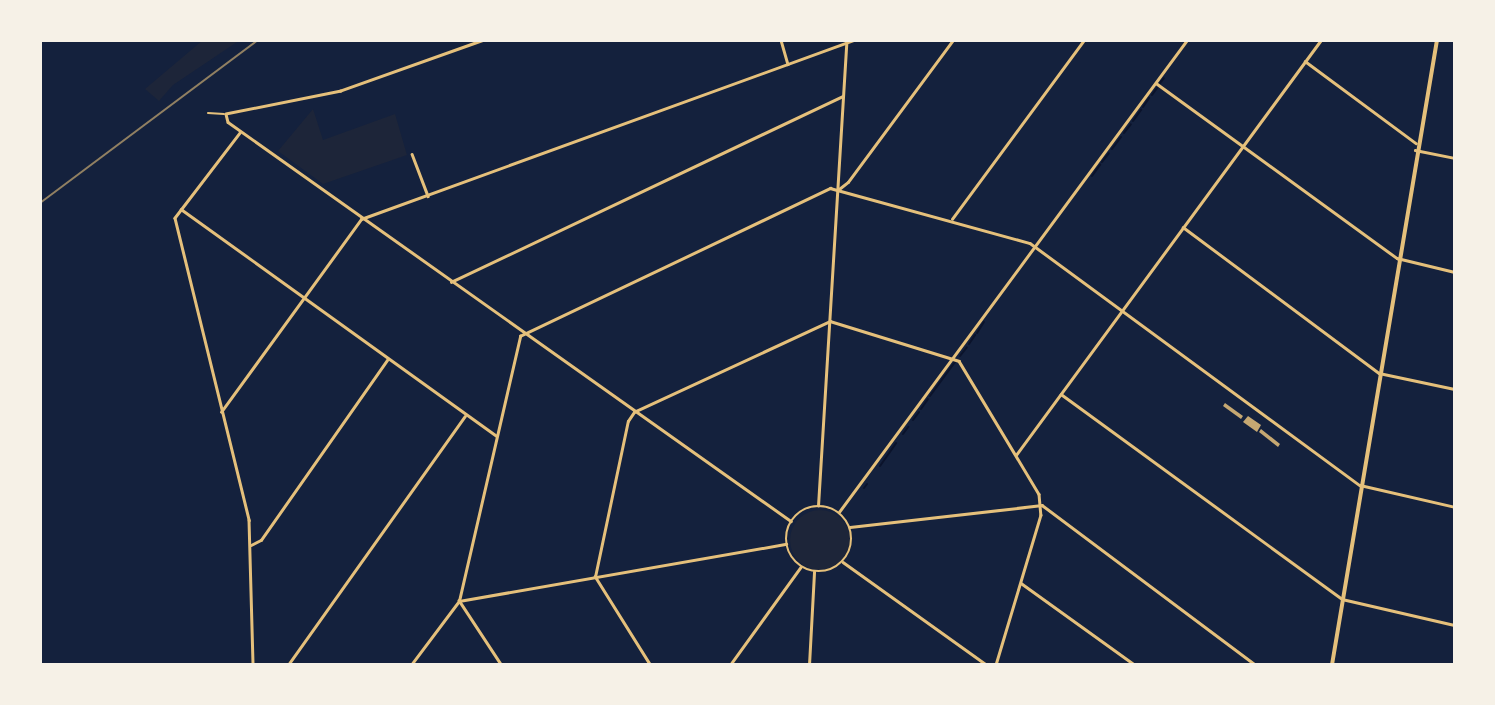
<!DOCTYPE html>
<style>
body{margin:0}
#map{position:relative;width:1495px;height:705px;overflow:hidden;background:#14213d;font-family:Inter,sans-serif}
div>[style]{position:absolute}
.green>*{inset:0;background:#1d2539}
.round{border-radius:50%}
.stream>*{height:2px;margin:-1px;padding:0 1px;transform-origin:1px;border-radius:1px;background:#0b132b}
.building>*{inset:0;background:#c6a872}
.service>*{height:2px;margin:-1px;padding:0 1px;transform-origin:1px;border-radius:1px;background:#e5c07b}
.minor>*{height:2.5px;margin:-1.25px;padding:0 1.25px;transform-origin:1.25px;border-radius:1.25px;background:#e5c07b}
.minor>.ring{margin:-1.25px;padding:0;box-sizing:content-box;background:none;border:2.5px solid #e5c07b;border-radius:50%}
.secondary>*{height:3.5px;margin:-1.75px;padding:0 1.75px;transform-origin:1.75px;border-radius:1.75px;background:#e5c07b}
.rail>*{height:2px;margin:-1px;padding:0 1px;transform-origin:1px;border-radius:1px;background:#918062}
span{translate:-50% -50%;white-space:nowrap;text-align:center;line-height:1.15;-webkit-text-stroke:5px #f6f1e7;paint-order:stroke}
.frame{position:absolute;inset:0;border:42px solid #f6f1e7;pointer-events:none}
</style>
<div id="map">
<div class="green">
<i style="clip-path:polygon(203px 40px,240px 40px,173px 85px,159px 101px,145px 89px)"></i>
<i style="clip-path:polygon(313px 109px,323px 140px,395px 114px,407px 155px,323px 184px,278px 151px)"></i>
<i class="round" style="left:790px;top:510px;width:60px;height:60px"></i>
</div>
<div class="stream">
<i style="left:1160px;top:83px;width:6px;rotate:-51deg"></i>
<i style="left:1152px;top:95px;width:9px;rotate:-54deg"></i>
<i style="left:1143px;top:107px;width:11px;rotate:-56deg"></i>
<i style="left:1133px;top:121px;width:14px;rotate:-54deg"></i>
<i style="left:1124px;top:133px;width:11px;rotate:-52deg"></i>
<i style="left:1112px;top:149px;width:15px;rotate:-53deg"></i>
<i style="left:1102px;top:162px;width:11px;rotate:-52deg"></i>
<i style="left:1092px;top:176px;width:14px;rotate:-54deg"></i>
<i style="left:977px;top:333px;width:13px;rotate:-58deg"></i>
<i style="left:969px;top:344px;width:11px;rotate:-56deg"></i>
<i style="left:960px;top:356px;width:11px;rotate:-52deg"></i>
<i style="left:930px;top:396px;width:42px;rotate:-53.7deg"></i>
<i style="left:921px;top:409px;width:12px;rotate:-55deg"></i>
<i style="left:913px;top:420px;width:10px;rotate:-53deg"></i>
<i style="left:903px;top:434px;width:9px;rotate:-54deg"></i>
<i style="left:880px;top:466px;width:28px;rotate:-55deg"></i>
<i style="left:864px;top:488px;width:5px;rotate:-53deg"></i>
</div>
<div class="building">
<i style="clip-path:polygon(1225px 403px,1243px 416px,1241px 419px,1223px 406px)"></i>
<i style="clip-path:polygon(1248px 416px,1261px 425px,1257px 432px,1243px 422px)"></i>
<i style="clip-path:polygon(1261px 429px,1280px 444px,1278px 447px,1259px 432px)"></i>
</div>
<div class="service">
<i style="left:208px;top:113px;width:16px;rotate:4deg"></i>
</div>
<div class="minor">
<i style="left:484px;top:40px;width:152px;rotate:160.4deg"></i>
<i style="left:341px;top:91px;width:117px;rotate:168.7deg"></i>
<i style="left:226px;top:114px;width:8px;rotate:76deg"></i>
<i style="left:228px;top:122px;width:690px;rotate:35.33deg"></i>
<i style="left:781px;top:40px;width:25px;rotate:74deg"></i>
<i style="left:1305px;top:61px;width:138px;rotate:36.5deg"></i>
<i style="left:1156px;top:83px;width:298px;rotate:36deg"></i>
<i style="left:1397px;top:258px;width:60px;rotate:13.6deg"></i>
<i style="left:240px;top:133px;width:107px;rotate:127.4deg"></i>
<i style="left:175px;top:218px;width:311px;rotate:76.2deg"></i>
<i style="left:249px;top:520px;width:145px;rotate:88.4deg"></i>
<i style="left:1415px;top:150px;width:41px;rotate:11.3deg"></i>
<i style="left:412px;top:154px;width:45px;rotate:69.1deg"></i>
<i style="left:839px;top:189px;width:11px;rotate:-38deg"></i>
<i style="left:848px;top:182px;width:177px;rotate:-53.5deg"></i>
<i style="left:181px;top:209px;width:388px;rotate:35.7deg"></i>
<i style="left:952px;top:219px;width:222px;rotate:-53.6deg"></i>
<i style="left:1183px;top:227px;width:244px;rotate:36.7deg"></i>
<i style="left:1379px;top:373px;width:78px;rotate:11.9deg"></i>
<i style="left:451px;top:282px;width:433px;rotate:-25.4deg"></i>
<i style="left:1061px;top:394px;width:348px;rotate:36.1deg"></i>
<i style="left:1342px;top:599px;width:116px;rotate:13deg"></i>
<i style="left:221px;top:412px;width:238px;rotate:-54deg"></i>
<i style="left:361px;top:219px;width:524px;rotate:-19.96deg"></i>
<i style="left:1016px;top:455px;width:515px;rotate:-53.69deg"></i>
<i class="ring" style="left:786px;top:506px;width:63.5px;height:63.5px"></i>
<i style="left:818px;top:506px;width:464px;rotate:-86.5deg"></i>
<i style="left:839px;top:512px;width:586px;rotate:-53.6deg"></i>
<i style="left:850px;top:527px;width:193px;rotate:-6.5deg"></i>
<i style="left:1042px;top:505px;width:267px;rotate:36.8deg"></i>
<i style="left:251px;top:545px;width:11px;rotate:-27deg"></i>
<i style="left:261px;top:540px;width:220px;rotate:-55deg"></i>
<i style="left:843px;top:562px;width:177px;rotate:35.6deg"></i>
<i style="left:1021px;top:583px;width:140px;rotate:35.7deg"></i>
<i style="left:288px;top:665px;width:305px;rotate:-54.6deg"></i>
<i style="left:411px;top:665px;width:80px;rotate:-53.1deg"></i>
<i style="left:459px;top:601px;width:332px;rotate:-9.9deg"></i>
<i style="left:501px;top:665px;width:77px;rotate:-123.3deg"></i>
<i style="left:459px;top:601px;width:272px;rotate:-77deg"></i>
<i style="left:520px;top:336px;width:344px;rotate:-25.5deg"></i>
<i style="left:830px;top:188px;width:207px;rotate:15.4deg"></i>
<i style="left:1030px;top:243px;width:409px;rotate:36.3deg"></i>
<i style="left:1360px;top:485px;width:98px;rotate:13deg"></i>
<i style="left:650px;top:665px;width:104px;rotate:-122deg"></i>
<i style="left:595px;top:577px;width:159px;rotate:-78.1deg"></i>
<i style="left:628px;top:421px;width:11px;rotate:-56deg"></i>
<i style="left:634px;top:412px;width:216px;rotate:-24.9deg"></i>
<i style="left:830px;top:321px;width:135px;rotate:17.2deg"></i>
<i style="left:959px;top:361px;width:155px;rotate:59deg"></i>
<i style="left:1039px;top:494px;width:21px;rotate:85deg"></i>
<i style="left:1041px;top:515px;width:157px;rotate:106.7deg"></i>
<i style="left:730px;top:665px;width:120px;rotate:-54.2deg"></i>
<i style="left:809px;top:665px;width:93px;rotate:-86.9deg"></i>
</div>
<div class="secondary">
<i style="left:1332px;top:665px;width:634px;rotate:-80.46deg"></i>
</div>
<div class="rail">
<i style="left:40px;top:203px;width:272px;rotate:-36.8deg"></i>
</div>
<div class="frame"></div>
</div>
